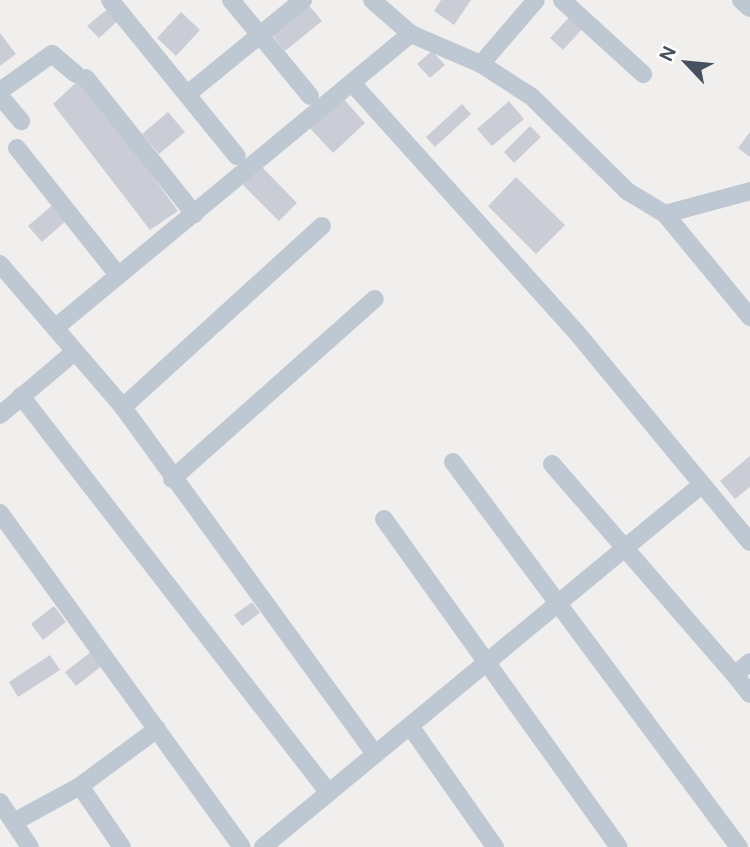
<!DOCTYPE html>
<style>
body{margin:0}
#map{position:relative;width:750px;height:847px;overflow:hidden;background:#f1efee;font-family:"DM Sans",sans-serif}
div>[style]{position:absolute}
.building>*{inset:0;background:#cacdd5}
.minor>*{height:18px;margin:-9px;padding:0 9px;transform-origin:9px;border-radius:9px;background:#bec8d2}
span{translate:-50% -50%;white-space:nowrap;text-align:center;line-height:1.15;-webkit-text-stroke:5px #fff;paint-order:stroke}
.north{position:absolute;left:652px;top:28px;width:70px;height:70px;-webkit-text-stroke:5px #fff;paint-order:stroke;rotate:296deg;font-size:19px;font-weight:700;line-height:28px;text-align:center;color:#45515e}
.north::after{content:'';display:block;margin:auto;width:24px;height:32px;background:#45515e;clip-path:polygon(50% 0,100% 100%,50% 72%,0 100%)}
</style>
<div id="map">
<div class="building">
<i style="clip-path:polygon(441px 0,471px 0,454px 25px,434px 11px)"></i>
<i style="clip-path:polygon(307px 3px,322px 21px,285px 51px,270px 32px)"></i>
<i style="clip-path:polygon(111px 6px,121px 18px,99px 38px,87px 26px)"></i>
<i style="clip-path:polygon(181px 12px,200px 30px,176px 56px,157px 38px)"></i>
<i style="clip-path:polygon(572px 14px,585px 26px,563px 50px,550px 38px)"></i>
<i style="clip-path:polygon(0 33px,16px 54px,0 66px)"></i>
<i style="clip-path:polygon(432px 51px,445px 65px,430px 78px,417px 64px)"></i>
<i style="clip-path:polygon(81px 78px,178px 211px,150px 230px,53px 104px)"></i>
<i style="clip-path:polygon(341px 96px,365px 123px,333px 153px,308px 126px)"></i>
<i style="clip-path:polygon(509px 101px,524px 119px,492px 146px,477px 129px)"></i>
<i style="clip-path:polygon(462px 104px,471px 114px,435px 147px,426px 137px)"></i>
<i style="clip-path:polygon(168px 112px,185px 132px,159px 154px,142px 134px)"></i>
<i style="clip-path:polygon(530px 126px,541px 137px,514px 163px,504px 152px)"></i>
<i style="clip-path:polygon(750px 132px,750px 157px,738px 148px)"></i>
<i style="clip-path:polygon(261px 166px,297px 203px,279px 221px,243px 185px)"></i>
<i style="clip-path:polygon(516px 177px,565px 225px,536px 254px,488px 206px)"></i>
<i style="clip-path:polygon(55px 203px,68px 219px,42px 242px,28px 226px)"></i>
<i style="clip-path:polygon(750px 456px,750px 487px,735px 499px,720px 481px)"></i>
<i style="clip-path:polygon(252px 602px,260px 613px,242px 626px,234px 615px)"></i>
<i style="clip-path:polygon(54px 606px,66px 622px,43px 640px,31px 624px)"></i>
<i style="clip-path:polygon(92px 651px,103px 665px,76px 686px,65px 672px)"></i>
<i style="clip-path:polygon(50px 655px,60px 670px,18px 697px,9px 682px)"></i>
</div>
<div class="minor">
<i style="left:110px;top:0;width:201px;rotate:50.9deg"></i>
<i style="left:231px;top:0;width:124px;rotate:50.5deg"></i>
<i style="left:372px;top:0;width:52px;rotate:41.1deg"></i>
<i style="left:411px;top:34px;width:76px;rotate:23.2deg"></i>
<i style="left:481px;top:64px;width:61px;rotate:32.9deg"></i>
<i style="left:532px;top:97px;width:134px;rotate:44.7deg"></i>
<i style="left:627px;top:191px;width:44px;rotate:31.2deg"></i>
<i style="left:665px;top:214px;width:88px;rotate:-15.1deg"></i>
<i style="left:562px;top:0;width:110px;rotate:42.4deg"></i>
<i style="left:741px;top:0;width:12px;rotate:42deg"></i>
<i style="left:481px;top:64px;width:84px;rotate:-49.3deg"></i>
<i style="left:86px;top:78px;width:174px;rotate:51.5deg"></i>
<i style="left:352px;top:83px;width:336px;rotate:48deg"></i>
<i style="left:577px;top:333px;width:271px;rotate:50.4deg"></i>
<i style="left:0;top:91px;width:64px;rotate:-35.4deg"></i>
<i style="left:52px;top:54px;width:31px;rotate:40deg"></i>
<i style="left:190px;top:92px;width:146px;rotate:-39.2deg"></i>
<i style="left:0;top:96px;width:33px;rotate:50deg"></i>
<i style="left:17px;top:148px;width:162px;rotate:51.5deg"></i>
<i style="left:665px;top:214px;width:134px;rotate:50.5deg"></i>
<i style="left:0;top:264px;width:84px;rotate:49.3deg"></i>
<i style="left:21px;top:396px;width:502px;rotate:52.2deg"></i>
<i style="left:123px;top:407px;width:269px;rotate:-42.3deg"></i>
<i style="left:0;top:415px;width:96px;rotate:-40.3deg"></i>
<i style="left:453px;top:462px;width:480px;rotate:53.4deg"></i>
<i style="left:552px;top:464px;width:279px;rotate:49.1deg"></i>
<i style="left:735px;top:675px;width:20px;rotate:-41deg"></i>
<i style="left:172px;top:479px;width:271px;rotate:-41.6deg"></i>
<i style="left:0;top:513px;width:412px;rotate:54.1deg"></i>
<i style="left:384px;top:519px;width:403px;rotate:54.4deg"></i>
<i style="left:735px;top:675px;width:24px;rotate:52deg"></i>
<i style="left:410px;top:726px;width:148px;rotate:54.9deg"></i>
<i style="left:375px;top:754px;width:429px;rotate:-126deg"></i>
<i style="left:123px;top:407px;width:104px;rotate:-130.7deg"></i>
<i style="left:55px;top:328px;width:462px;rotate:-39.6deg"></i>
<i style="left:80px;top:786px;width:74px;rotate:55.5deg"></i>
<i style="left:0;top:802px;width:54px;rotate:56.3deg"></i>
<i style="left:14px;top:822px;width:75px;rotate:-28.6deg"></i>
<i style="left:80px;top:786px;width:96px;rotate:-36.5deg"></i>
<i style="left:263px;top:847px;width:567px;rotate:-39.56deg"></i>
</div>
<div class="north">N</div>
</div>
